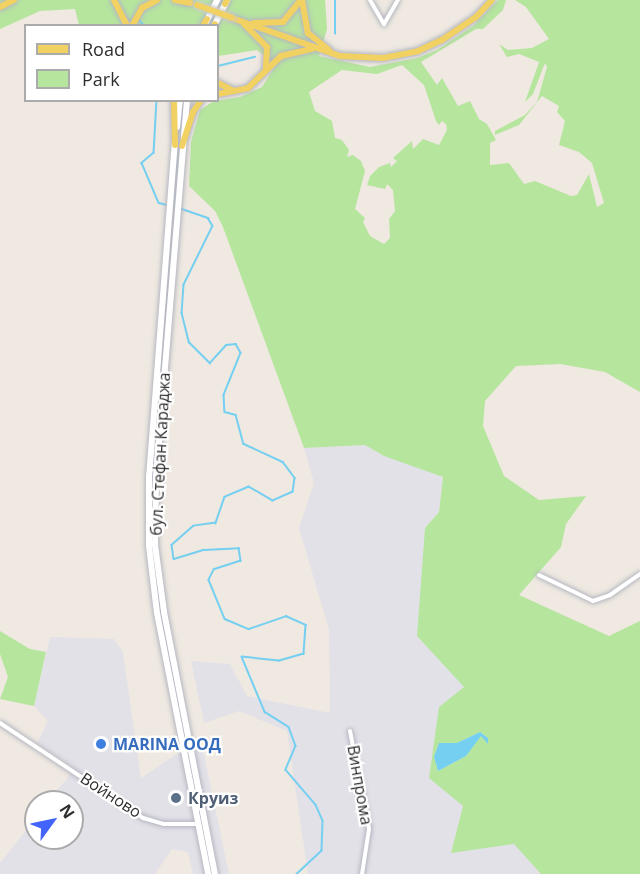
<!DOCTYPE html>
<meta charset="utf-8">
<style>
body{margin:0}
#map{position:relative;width:640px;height:874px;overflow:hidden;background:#efe9e1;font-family:"Open Sans",sans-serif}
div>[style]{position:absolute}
.industrial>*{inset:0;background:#e3e1e8}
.green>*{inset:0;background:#b6e59e}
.water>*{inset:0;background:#75cff0}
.stream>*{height:1.5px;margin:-0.75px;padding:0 0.75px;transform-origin:0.75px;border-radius:0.75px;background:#75cff0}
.roads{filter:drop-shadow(0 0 2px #b4b7c1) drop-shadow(0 0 2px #b4b7c1)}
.minor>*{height:4px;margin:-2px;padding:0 2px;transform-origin:2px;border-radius:2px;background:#fff}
.secondary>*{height:6px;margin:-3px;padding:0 3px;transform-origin:3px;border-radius:3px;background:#fff}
.primary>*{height:6px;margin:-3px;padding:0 3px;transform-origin:3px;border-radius:3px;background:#f2d163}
.bridges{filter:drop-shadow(0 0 2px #c9c9c9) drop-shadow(0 0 2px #c9c9c9)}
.primary-bridge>*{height:6px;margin:-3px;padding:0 3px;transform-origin:3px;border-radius:3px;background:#f2d163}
.dots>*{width:16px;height:16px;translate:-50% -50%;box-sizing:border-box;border:3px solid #fff;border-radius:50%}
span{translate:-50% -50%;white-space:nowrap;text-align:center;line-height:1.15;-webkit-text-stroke:4.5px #fff;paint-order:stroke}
.street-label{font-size:16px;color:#2e2e2e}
.shop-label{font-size:16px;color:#366cbe;font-weight:700}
.left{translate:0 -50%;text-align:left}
.service-label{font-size:16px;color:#4e5e75;font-weight:700}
.legend{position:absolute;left:24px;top:24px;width:195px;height:78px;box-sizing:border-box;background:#fff;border:2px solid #ababab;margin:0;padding:8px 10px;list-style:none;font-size:18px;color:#2e2e2e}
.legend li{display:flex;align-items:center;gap:12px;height:30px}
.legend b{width:30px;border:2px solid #ababab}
.north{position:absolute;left:24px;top:790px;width:60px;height:60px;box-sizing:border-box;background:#fff;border:2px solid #ababab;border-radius:50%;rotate:57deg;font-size:16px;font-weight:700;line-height:24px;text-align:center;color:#2e2e2e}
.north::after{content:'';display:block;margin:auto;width:21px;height:27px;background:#4264fb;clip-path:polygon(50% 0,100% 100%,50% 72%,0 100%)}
</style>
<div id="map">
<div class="industrial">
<i style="clip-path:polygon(365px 445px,384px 456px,423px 463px,443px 477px,439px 512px,425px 528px,464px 688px,430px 777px,463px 806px,451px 853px,514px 843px,541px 874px,308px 874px,287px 731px,239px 711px,204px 723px,191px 661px,230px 664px,247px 696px,330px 713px,329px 630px,299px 528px,314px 483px,304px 448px)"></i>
<i style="clip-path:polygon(50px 637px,114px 639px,123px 652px,141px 778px,175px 755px,203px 750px,229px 874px,193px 874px,188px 852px,172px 849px,155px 874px,0 874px,0 863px,36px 818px,36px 838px,72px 838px,72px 802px,48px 802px,75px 768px,37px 743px,48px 721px,34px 706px)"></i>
</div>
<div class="green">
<i style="clip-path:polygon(evenodd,0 0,325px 0,327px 29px,319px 56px,370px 67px,417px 58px,437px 50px,473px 26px,498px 0,506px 0,503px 10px,483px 29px,476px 29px,421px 62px,437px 85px,442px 78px,458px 106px,470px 101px,479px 119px,487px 124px,496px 140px,490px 143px,490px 165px,509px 163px,524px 184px,535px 181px,571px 196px,577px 195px,589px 174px,597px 207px,604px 203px,592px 163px,579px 152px,559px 145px,565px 121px,557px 112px,559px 106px,542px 96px,519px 125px,495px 135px,495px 131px,525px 115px,537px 102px,547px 67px,545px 63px,533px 94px,525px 102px,539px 62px,519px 54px,507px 57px,499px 44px,508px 50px,532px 48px,549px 39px,526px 7px,515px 0,640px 0,640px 392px,605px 372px,560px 364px,516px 366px,485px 401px,483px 426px,504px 476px,539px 500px,586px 496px,566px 524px,561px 547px,519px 595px,609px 636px,640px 621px,640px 874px,541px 874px,514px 844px,451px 853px,463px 806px,429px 778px,439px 707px,464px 687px,417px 636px,425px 528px,439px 512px,443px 477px,384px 456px,365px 445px,304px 448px,223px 227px,215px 211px,189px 186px,191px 142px,200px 110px,214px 101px,240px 97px,262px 87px,276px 65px,257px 50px,218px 56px,218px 26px,79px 25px,75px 9px,40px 11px,0 29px,0 0,402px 65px,424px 85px,436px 121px,439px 125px,442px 121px,446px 124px,447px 130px,439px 145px,423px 139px,413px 149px,412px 141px,393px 158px,397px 161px,391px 167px,390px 163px,379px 167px,370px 176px,367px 185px,385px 189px,387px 184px,393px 190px,395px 211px,389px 219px,390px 238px,384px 244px,370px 236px,363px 222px,365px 218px,355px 209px,365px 171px,361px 161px,353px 155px,347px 157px,349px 150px,342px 140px,335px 138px,332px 121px,315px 111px,309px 92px,342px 70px,377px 74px,402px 65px,0 0,480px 732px,488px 738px,488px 744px,481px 735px,466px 756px,438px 771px,434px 757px,439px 743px,457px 743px,480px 732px)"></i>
<i style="clip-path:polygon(0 631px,30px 649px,46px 652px,34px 706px,0 699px,8px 677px,0 654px)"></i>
</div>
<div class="water">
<i style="clip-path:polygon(480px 732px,488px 738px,488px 744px,481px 736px,466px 756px,438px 771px,434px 757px,439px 743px,457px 743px)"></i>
</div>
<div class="stream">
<i style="left:140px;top:21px;width:7px;rotate:45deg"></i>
<i style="left:335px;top:34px;width:34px;rotate:-90deg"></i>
<i style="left:218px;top:66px;width:38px;rotate:-14deg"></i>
<i style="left:157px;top:100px;width:53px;rotate:93.2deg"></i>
<i style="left:154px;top:153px;width:16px;rotate:140deg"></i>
<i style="left:142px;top:163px;width:43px;rotate:67deg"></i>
<i style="left:159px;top:203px;width:8px;rotate:14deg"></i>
<i style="left:182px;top:209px;width:28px;rotate:19deg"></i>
<i style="left:208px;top:218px;width:9px;rotate:58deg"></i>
<i style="left:213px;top:226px;width:66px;rotate:116.2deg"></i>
<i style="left:184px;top:285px;width:28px;rotate:94deg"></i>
<i style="left:182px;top:313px;width:30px;rotate:76deg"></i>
<i style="left:189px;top:342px;width:30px;rotate:45deg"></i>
<i style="left:210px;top:363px;width:24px;rotate:-48deg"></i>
<i style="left:226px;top:345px;width:10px;rotate:-6deg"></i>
<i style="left:236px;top:344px;width:10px;rotate:61deg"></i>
<i style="left:241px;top:353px;width:45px;rotate:112deg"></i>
<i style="left:224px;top:395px;width:17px;rotate:87deg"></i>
<i style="left:225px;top:412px;width:11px;rotate:15deg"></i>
<i style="left:236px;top:415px;width:30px;rotate:75deg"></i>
<i style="left:244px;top:444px;width:43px;rotate:24.8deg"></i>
<i style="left:283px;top:462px;width:20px;rotate:53deg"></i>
<i style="left:295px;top:478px;width:14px;rotate:98deg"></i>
<i style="left:293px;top:492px;width:22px;rotate:156deg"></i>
<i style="left:273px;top:501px;width:28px;rotate:-150deg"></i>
<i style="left:249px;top:487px;width:26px;rotate:157deg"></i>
<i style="left:225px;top:497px;width:28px;rotate:109deg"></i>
<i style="left:216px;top:523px;width:22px;rotate:172deg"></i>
<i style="left:194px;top:526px;width:29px;rotate:139deg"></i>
<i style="left:172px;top:545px;width:14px;rotate:82deg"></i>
<i style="left:174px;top:559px;width:31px;rotate:-17deg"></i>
<i style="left:204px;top:550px;width:35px;rotate:-3deg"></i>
<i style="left:239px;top:548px;width:13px;rotate:81deg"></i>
<i style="left:241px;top:561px;width:28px;rotate:162deg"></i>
<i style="left:214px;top:570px;width:11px;rotate:117deg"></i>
<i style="left:209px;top:580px;width:42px;rotate:67.7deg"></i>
<i style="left:225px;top:619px;width:26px;rotate:23deg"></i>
<i style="left:249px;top:629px;width:39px;rotate:-19deg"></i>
<i style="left:286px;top:616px;width:22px;rotate:24deg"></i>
<i style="left:306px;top:625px;width:29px;rotate:94deg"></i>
<i style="left:304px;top:654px;width:26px;rotate:164deg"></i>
<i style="left:279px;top:661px;width:37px;rotate:-174deg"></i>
<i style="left:242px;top:657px;width:60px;rotate:67.3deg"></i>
<i style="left:265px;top:712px;width:28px;rotate:32deg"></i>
<i style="left:289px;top:727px;width:20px;rotate:70deg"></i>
<i style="left:296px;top:746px;width:26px;rotate:113deg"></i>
<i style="left:286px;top:770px;width:46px;rotate:49.4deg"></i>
<i style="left:316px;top:805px;width:17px;rotate:66deg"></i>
<i style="left:323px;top:821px;width:30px;rotate:92deg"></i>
<i style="left:322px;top:851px;width:34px;rotate:137deg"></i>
</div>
<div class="roads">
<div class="minor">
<i style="left:370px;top:0;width:28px;rotate:60deg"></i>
<i style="left:384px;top:24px;width:28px;rotate:-60deg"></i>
<i style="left:539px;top:575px;width:60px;rotate:25.7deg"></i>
<i style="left:593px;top:601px;width:18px;rotate:-19deg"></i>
<i style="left:610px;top:595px;width:37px;rotate:-35deg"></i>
<i style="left:0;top:723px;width:172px;rotate:33.6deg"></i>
<i style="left:143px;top:818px;width:22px;rotate:16deg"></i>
<i style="left:164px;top:824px;width:35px"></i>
<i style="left:350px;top:731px;width:100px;rotate:79deg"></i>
<i style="left:369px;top:829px;width:46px;rotate:98.8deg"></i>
</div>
<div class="secondary">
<i style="left:205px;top:24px;width:27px;rotate:-63deg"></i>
<i style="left:214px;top:26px;width:29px;rotate:-63deg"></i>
<i style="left:187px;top:100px;width:377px;rotate:94.7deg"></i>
<i style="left:156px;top:476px;width:69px;rotate:90.8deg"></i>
<i style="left:155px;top:545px;width:68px;rotate:82.3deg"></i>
<i style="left:164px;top:612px;width:267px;rotate:79deg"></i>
<i style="left:177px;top:127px;width:27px;rotate:-84deg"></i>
<i style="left:175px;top:140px;width:336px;rotate:94.4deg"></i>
<i style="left:149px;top:475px;width:71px;rotate:90deg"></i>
<i style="left:149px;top:546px;width:67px;rotate:83.2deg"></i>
<i style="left:157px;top:613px;width:266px;rotate:78.9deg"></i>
</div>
<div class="primary">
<i style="left:114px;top:0;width:29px;rotate:63deg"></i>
<i style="left:175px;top:0;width:16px;rotate:11deg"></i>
<i style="left:302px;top:0;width:34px;rotate:80deg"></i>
<i style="left:308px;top:33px;width:27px;rotate:39deg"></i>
<i style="left:225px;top:4px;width:4px;rotate:-63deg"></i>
<i style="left:0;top:7px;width:16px;rotate:-27deg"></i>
<i style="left:232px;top:18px;width:114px;rotate:19.4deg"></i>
<i style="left:340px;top:56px;width:43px;rotate:2.7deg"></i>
<i style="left:383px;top:58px;width:36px;rotate:-11deg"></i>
<i style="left:418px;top:51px;width:26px;rotate:-25deg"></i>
<i style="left:442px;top:40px;width:41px;rotate:-34.1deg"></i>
<i style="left:476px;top:17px;width:23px;rotate:-47deg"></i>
<i style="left:254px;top:23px;width:29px;rotate:-2deg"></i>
<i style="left:283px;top:22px;width:28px;rotate:-51deg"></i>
<i style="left:244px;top:24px;width:33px;rotate:45deg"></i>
<i style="left:267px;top:47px;width:22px;rotate:93deg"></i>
<i style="left:132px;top:26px;width:21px;rotate:-61deg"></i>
<i style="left:142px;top:8px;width:17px;rotate:-28deg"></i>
<i style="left:203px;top:26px;width:8px;rotate:-60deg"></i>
<i style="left:214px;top:26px;width:2px;rotate:-63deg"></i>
<i style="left:218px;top:83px;width:18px;rotate:27deg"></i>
<i style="left:218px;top:94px;width:31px;rotate:-11deg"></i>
<i style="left:248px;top:88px;width:46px;rotate:-44.1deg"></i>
<i style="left:281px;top:56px;width:32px;rotate:-13deg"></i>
<i style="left:174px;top:100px;width:45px;rotate:88.7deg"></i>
<i style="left:182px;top:146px;width:36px;rotate:-72deg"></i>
<i style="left:193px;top:112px;width:14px;rotate:-56deg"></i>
</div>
</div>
<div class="bridges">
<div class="primary-bridge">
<i style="left:197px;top:5px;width:37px;rotate:20deg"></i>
</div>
</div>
<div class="dots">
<i style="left:101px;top:744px;background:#3f7fe0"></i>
<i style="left:176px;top:798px;background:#5c6f8a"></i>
</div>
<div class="street-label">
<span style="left:160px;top:454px;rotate:-87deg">бул. Стефан Караджа</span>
<span style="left:360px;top:785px;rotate:80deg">Винпрома</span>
<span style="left:111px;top:795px;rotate:33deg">Войново</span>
</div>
<div class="shop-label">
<span class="left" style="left:113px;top:744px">MARINA ООД</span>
</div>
<div class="service-label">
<span class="left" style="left:188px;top:798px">Круиз</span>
</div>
<ul class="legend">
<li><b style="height:8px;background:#f2d163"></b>Road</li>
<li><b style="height:16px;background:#b6e59e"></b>Park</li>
</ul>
<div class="north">N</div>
</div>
